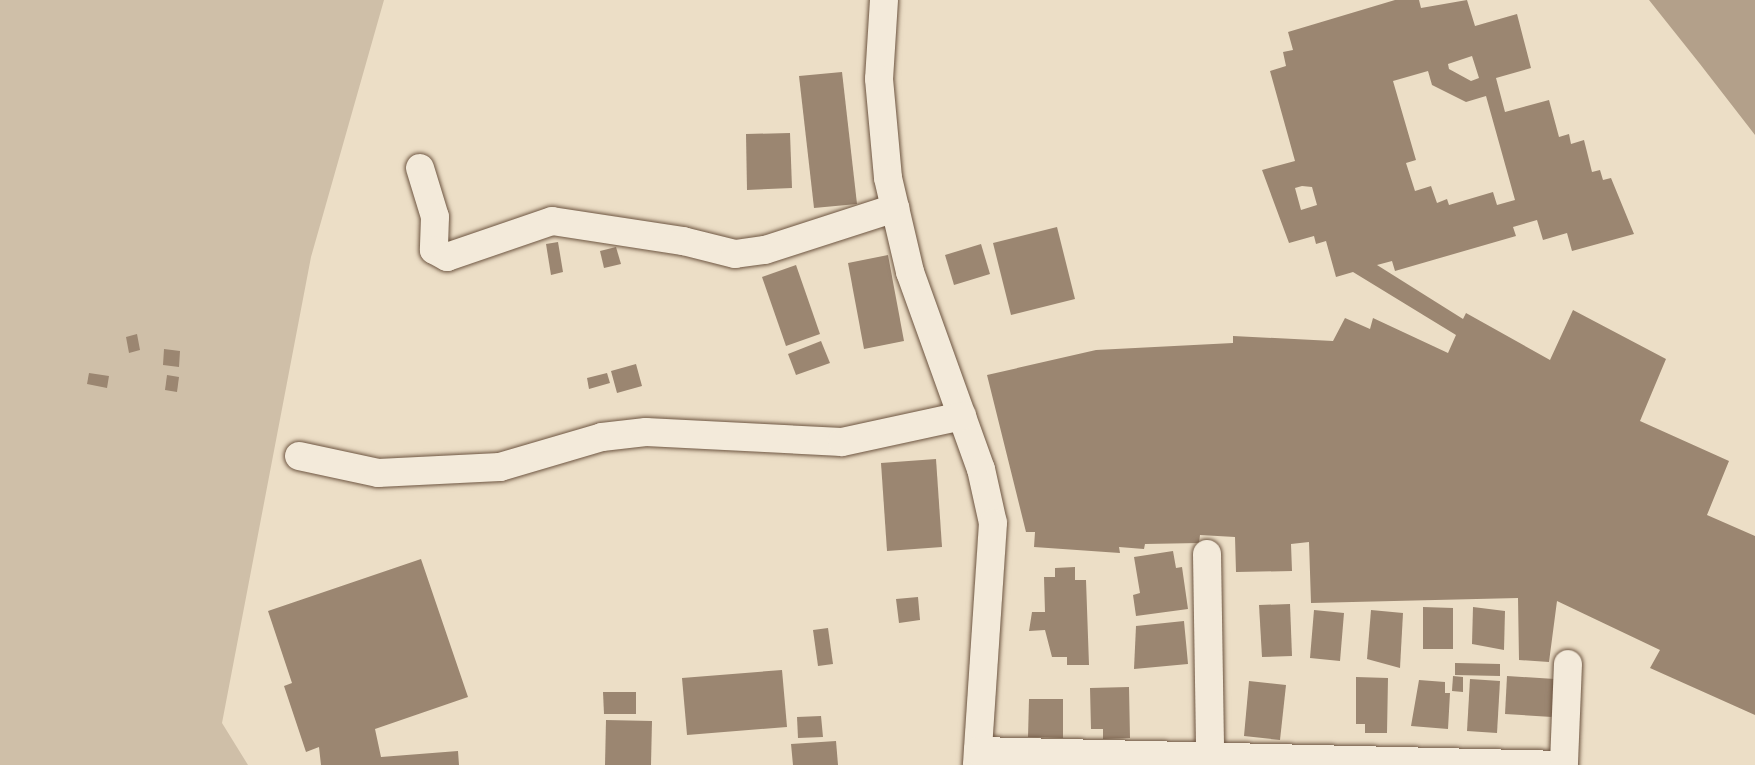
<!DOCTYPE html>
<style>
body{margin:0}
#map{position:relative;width:1755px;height:765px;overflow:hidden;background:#ecdec6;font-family:Vollkorn,serif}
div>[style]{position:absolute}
.green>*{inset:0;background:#cfbfa8}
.water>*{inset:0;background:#b3a08a}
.building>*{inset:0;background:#9b8671}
.roads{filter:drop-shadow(0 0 2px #6d5541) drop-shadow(0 0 2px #6d5541)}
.minor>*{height:28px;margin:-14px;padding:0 14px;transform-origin:14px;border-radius:14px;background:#f3eada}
span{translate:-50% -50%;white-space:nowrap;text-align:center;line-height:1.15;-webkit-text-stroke:8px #f3eada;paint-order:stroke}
</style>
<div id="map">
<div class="green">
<i style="clip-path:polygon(0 0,384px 0,311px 257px,222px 723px,248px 765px,0 765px)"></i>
</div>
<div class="water">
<i style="clip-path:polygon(1649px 0,1755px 0,1755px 135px,1700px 64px)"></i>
</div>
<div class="building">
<i style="clip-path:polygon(evenodd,1395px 0,1419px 0,1421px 8px,1467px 0,1475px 26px,1517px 14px,1531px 68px,1496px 78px,1505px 112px,1549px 100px,1559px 137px,1569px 134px,1571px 144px,1584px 140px,1592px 172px,1600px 170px,1603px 180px,1611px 178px,1634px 234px,1572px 251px,1567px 233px,1543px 240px,1537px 220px,1513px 227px,1516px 236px,1395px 271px,1392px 261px,1377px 265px,1463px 319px,1466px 313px,1550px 360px,1573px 310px,1666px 359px,1640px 421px,1729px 461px,1707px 515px,1755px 536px,1755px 715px,1650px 668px,1660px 650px,1557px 601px,1549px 662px,1519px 660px,1518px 598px,1311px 603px,1309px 542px,1291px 544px,1292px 571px,1236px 572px,1235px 537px,1200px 535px,1199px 543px,1145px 544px,1144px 549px,1119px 547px,1120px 553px,1034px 547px,1035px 532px,1026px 532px,987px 375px,1096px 350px,1233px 343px,1233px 336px,1333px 341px,1345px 318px,1370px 329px,1373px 318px,1448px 353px,1456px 335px,1353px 272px,1336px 277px,1326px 241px,1316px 244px,1314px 236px,1289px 243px,1262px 170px,1295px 161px,1270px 71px,1286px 66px,1283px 52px,1293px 50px,1288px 32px,1395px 0,1472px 56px,1479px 78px,1471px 81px,1449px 69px,1448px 64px,1472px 56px,1395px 0,1428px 71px,1432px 85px,1466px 102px,1486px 96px,1515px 200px,1497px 205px,1493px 192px,1449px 205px,1447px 199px,1437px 203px,1431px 186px,1415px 191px,1406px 163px,1416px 160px,1393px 81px,1428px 71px,1395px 0,1302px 186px,1312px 187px,1317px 205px,1301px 210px,1295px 188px,1302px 186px)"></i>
<i style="clip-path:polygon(842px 72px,857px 204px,814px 208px,799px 76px)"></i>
<i style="clip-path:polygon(790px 133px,792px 188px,747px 190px,746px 134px)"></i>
<i style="clip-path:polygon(1057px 227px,1075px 299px,1011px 315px,993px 243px)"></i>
<i style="clip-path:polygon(558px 242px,563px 272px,551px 275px,546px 244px)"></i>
<i style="clip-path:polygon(981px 244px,990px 274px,954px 285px,945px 255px)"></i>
<i style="clip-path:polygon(616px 247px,621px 264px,604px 268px,600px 251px)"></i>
<i style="clip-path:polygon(888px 255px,904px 341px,864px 349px,848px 263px)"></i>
<i style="clip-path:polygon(796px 265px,820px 334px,786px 346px,762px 277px)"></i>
<i style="clip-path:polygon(137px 334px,140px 350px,129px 353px,126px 337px)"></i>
<i style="clip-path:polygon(821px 341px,830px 363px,796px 375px,788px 354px)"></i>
<i style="clip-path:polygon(164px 349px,180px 351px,179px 367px,163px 365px)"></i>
<i style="clip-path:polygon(636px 364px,642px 386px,617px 393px,611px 371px)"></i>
<i style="clip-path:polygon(89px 373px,109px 376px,107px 388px,87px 384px)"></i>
<i style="clip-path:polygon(607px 373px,610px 383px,589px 389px,587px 378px)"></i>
<i style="clip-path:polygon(167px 375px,179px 377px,177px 392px,165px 390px)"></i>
<i style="clip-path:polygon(936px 459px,942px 547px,887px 551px,881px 463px)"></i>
<i style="clip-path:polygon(1173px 551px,1176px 568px,1182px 567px,1188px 609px,1136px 616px,1133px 595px,1140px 593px,1134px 557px)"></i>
<i style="clip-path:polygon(421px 559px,468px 697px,375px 729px,381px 757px,458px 751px,459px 765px,321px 765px,319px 747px,306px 752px,284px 686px,292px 683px,268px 611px)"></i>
<i style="clip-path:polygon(1075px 567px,1075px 580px,1086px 580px,1089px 665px,1067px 665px,1067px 657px,1052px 657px,1045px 630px,1029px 631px,1032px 612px,1045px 612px,1044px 577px,1055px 577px,1055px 568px)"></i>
<i style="clip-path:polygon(918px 597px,920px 620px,899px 623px,896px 599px)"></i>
<i style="clip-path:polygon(1290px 604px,1292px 656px,1262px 657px,1259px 605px)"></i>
<i style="clip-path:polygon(1423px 607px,1453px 608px,1453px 649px,1423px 649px)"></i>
<i style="clip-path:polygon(1473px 607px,1505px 611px,1504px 650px,1472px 644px)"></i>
<i style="clip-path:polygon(1314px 610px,1344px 613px,1340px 661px,1310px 658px)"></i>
<i style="clip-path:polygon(1371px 610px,1403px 613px,1400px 668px,1367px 659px)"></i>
<i style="clip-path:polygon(1184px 621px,1188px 664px,1134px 669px,1136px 626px)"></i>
<i style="clip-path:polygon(828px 628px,833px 664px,818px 666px,813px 630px)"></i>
<i style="clip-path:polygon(1455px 663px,1500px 664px,1500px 676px,1455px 675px)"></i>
<i style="clip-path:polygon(782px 670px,787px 727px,687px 735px,682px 678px)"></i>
<i style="clip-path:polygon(1453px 676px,1463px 677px,1463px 692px,1452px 691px)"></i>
<i style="clip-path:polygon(1507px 676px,1555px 679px,1552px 717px,1505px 714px)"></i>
<i style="clip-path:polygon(1356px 677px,1388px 678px,1387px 733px,1365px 733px,1365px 724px,1356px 724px)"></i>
<i style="clip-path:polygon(1470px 679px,1500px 681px,1497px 733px,1467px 731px)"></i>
<i style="clip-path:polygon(1419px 680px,1445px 682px,1445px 693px,1450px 693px,1448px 729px,1411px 726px)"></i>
<i style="clip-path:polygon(1249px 681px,1286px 685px,1280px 740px,1244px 736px)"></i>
<i style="clip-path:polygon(1129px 687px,1130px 738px,1103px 739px,1103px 729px,1091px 729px,1090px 688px)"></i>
<i style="clip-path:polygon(603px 692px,636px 692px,636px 714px,604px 714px)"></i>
<i style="clip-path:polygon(1029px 699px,1063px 699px,1063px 738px,1028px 737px)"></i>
<i style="clip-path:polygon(821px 716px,823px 737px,798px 738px,797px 717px)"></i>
<i style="clip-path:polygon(606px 720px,652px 721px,651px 765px,605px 765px)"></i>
<i style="clip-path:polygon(836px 741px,838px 765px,793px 765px,791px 744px)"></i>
</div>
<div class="roads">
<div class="minor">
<i style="left:884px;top:0;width:79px;rotate:93.6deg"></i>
<i style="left:879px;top:79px;width:99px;rotate:84.8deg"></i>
<i style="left:888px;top:178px;width:97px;rotate:76.8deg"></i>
<i style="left:910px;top:272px;width:209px;rotate:70.2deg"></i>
<i style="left:981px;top:469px;width:55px;rotate:77.5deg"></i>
<i style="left:993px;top:523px;width:243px;rotate:93.8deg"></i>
<i style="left:420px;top:168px;width:51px;rotate:73deg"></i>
<i style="left:435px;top:217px;width:33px;rotate:92deg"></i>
<i style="left:434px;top:250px;width:15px;rotate:28deg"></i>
<i style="left:447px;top:257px;width:111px;rotate:-18.9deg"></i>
<i style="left:552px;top:221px;width:133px;rotate:8.7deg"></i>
<i style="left:683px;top:241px;width:54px;rotate:14deg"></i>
<i style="left:735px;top:254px;width:30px;rotate:-8deg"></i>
<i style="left:765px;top:250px;width:137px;rotate:-17.9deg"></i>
<i style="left:299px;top:456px;width:81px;rotate:12.1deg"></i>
<i style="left:378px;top:473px;width:122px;rotate:-2.8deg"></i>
<i style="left:500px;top:467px;width:106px;rotate:-16.4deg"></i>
<i style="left:602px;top:437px;width:44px;rotate:-6.5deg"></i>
<i style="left:646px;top:432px;width:196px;rotate:2.9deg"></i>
<i style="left:842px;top:442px;width:123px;rotate:-12.2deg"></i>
<i style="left:1207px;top:554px;width:202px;rotate:89.1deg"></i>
<i style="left:978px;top:751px;width:586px;rotate:1.37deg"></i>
<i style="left:1564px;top:763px;width:99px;rotate:-87.7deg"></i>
</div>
</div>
</div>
